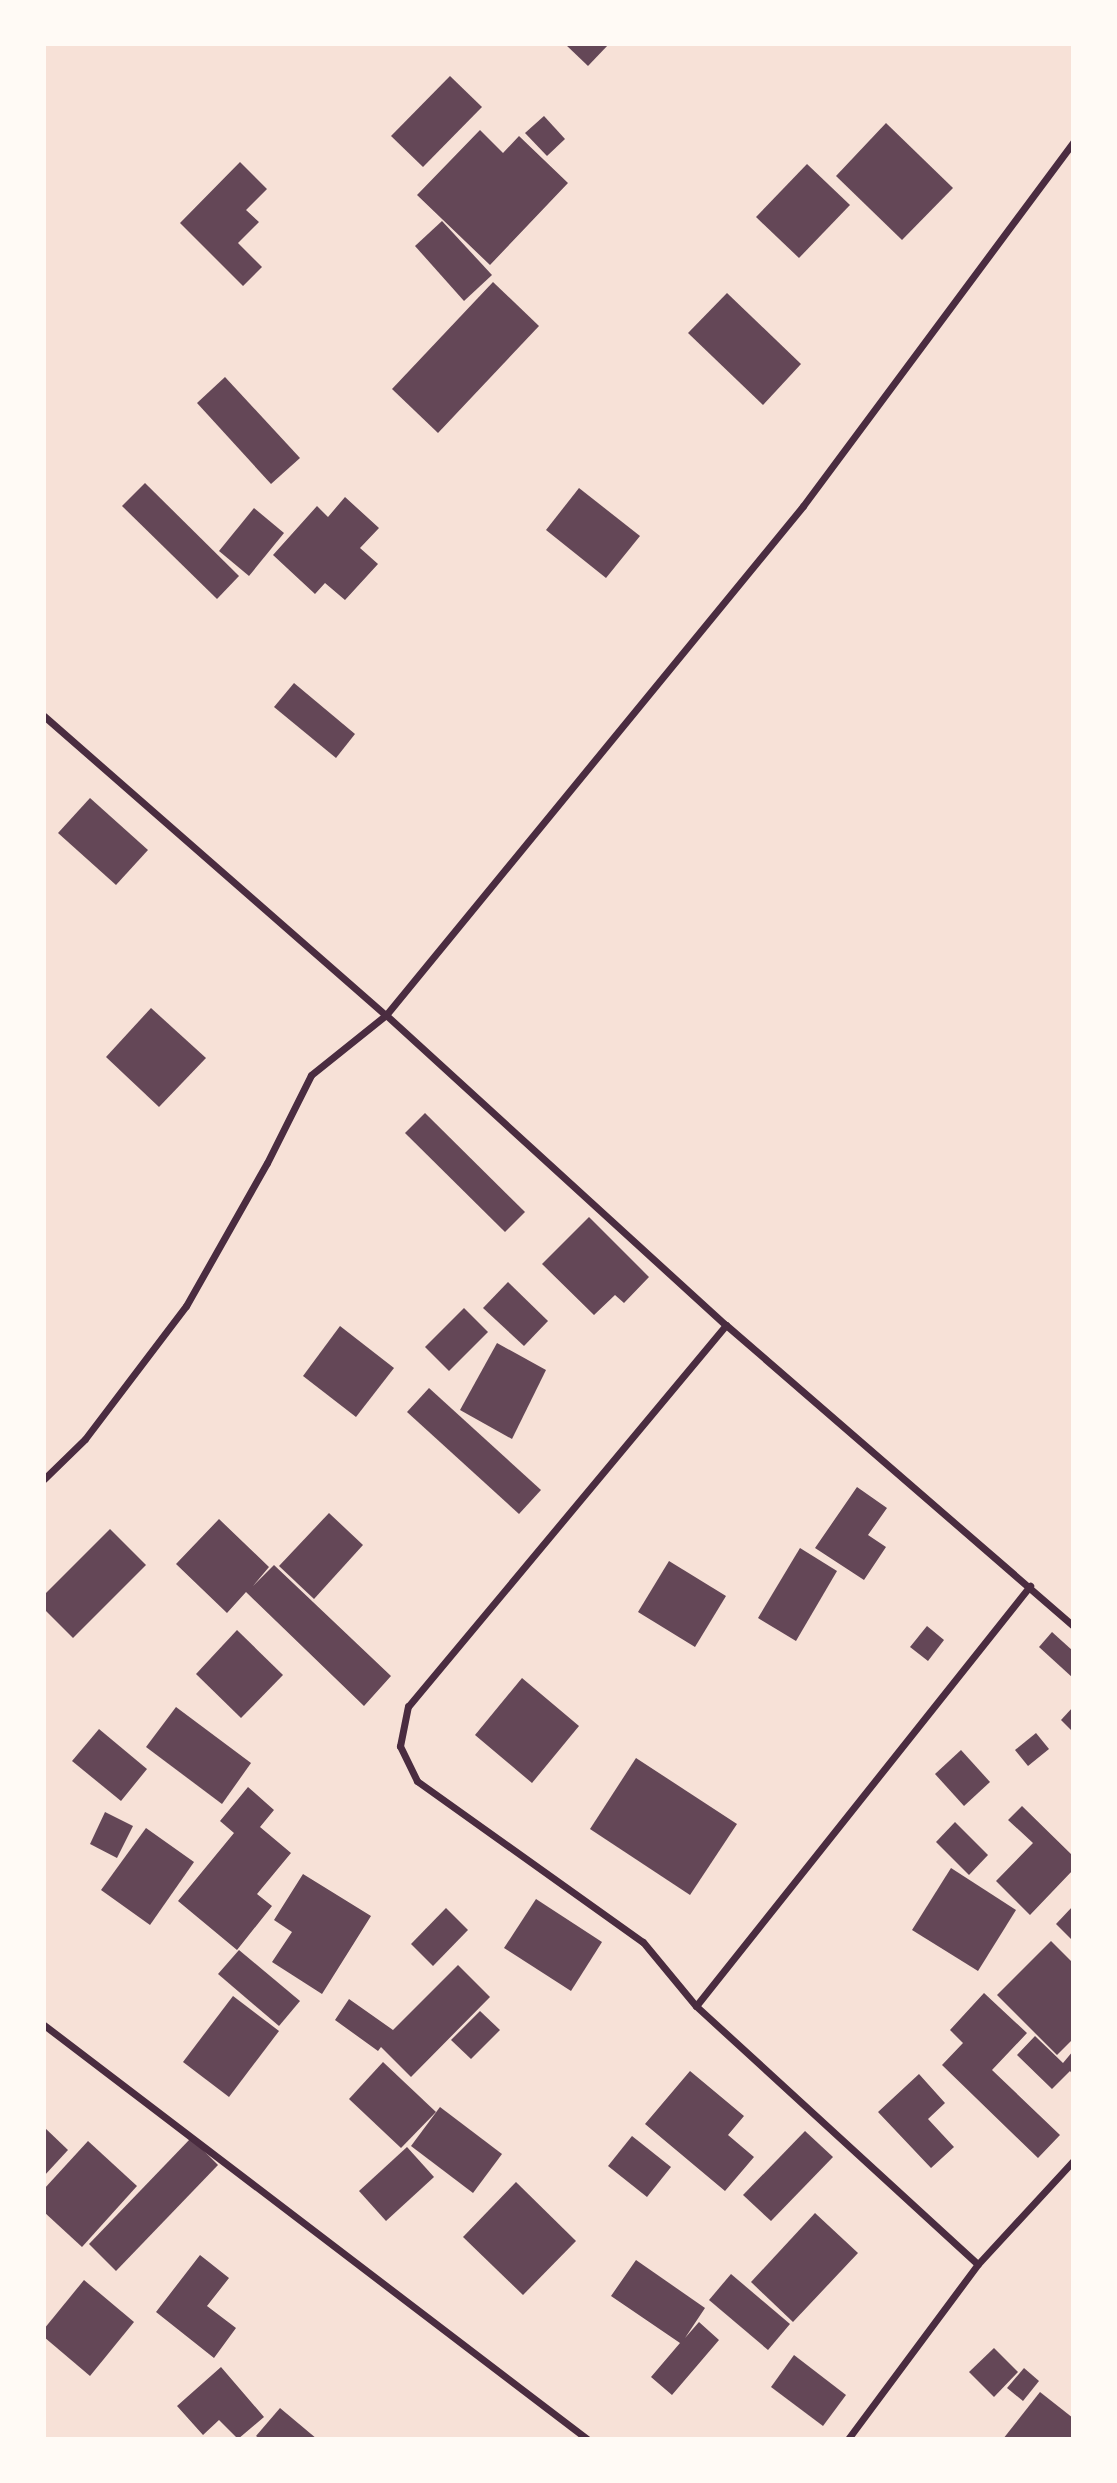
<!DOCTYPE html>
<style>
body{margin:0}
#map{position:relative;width:1117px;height:2483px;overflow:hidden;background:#f7e1d7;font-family:Helvetica,sans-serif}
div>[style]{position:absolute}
.building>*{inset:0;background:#644757}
.minor>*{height:7px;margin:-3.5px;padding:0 3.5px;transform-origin:3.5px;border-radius:3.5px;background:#4a2c40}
span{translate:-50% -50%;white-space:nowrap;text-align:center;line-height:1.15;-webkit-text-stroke:5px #fffaf5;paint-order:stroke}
.frame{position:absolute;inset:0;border:46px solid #fffaf5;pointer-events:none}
</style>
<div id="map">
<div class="building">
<i style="clip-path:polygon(565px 44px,609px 44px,588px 66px)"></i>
<i style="clip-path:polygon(450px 76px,482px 107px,423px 167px,391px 136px)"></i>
<i style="clip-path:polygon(544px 116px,565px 139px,547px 156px,525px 133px)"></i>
<i style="clip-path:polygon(886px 123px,953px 188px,902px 240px,836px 176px)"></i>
<i style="clip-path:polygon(480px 130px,503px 153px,519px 136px,568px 183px,490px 265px,417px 195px)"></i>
<i style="clip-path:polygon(240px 162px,267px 189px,246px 210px,259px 222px,238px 243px,262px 267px,243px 286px,180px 223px)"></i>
<i style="clip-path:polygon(807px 164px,850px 205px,799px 258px,756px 217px)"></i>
<i style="clip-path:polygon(442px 221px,492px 275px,464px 301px,415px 246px)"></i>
<i style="clip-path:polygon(493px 282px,539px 326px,438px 433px,392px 389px)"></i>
<i style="clip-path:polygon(727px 293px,801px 364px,763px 405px,688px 333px)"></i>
<i style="clip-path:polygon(225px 377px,300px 458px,271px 484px,197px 403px)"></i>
<i style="clip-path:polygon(145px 483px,239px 576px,217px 599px,122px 506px)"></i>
<i style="clip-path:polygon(579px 488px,640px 536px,606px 578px,546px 530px)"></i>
<i style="clip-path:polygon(345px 497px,379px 528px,360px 548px,378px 564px,345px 600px,325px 583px,315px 594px,273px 555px,317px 506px,328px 517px)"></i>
<i style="clip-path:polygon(254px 508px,284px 533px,249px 576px,219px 551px)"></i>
<i style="clip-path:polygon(294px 683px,355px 734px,336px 758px,274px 707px)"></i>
<i style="clip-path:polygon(90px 798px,148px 850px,116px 885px,58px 833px)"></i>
<i style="clip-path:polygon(151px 1008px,206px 1058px,159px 1107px,106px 1057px)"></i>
<i style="clip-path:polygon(425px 1113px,525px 1212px,505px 1232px,405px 1133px)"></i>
<i style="clip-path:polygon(589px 1217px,649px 1277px,624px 1303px,615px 1295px,594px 1315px,542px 1264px)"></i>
<i style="clip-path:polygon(508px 1282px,548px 1321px,524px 1346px,483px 1308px)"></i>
<i style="clip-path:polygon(464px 1308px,488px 1332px,449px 1371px,425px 1347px)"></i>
<i style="clip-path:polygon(340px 1326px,394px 1368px,356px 1417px,303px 1376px)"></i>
<i style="clip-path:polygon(497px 1343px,546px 1370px,512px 1439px,460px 1410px)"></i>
<i style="clip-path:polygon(429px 1388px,541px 1490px,519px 1514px,407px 1412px)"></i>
<i style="clip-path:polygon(857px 1487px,887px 1508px,868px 1535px,886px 1547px,864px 1580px,815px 1548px)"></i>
<i style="clip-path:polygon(329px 1513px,363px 1545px,314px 1599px,279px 1566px)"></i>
<i style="clip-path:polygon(219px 1519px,269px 1567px,253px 1586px,274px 1565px,391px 1676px,364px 1706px,246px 1592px,227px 1613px,176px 1564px)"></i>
<i style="clip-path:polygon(110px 1529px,146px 1565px,73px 1638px,44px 1609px,44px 1595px)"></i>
<i style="clip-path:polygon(800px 1548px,837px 1571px,796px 1641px,758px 1618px)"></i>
<i style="clip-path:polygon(669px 1561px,726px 1596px,695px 1647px,638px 1612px)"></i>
<i style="clip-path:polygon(927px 1626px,944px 1640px,928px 1661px,910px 1647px)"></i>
<i style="clip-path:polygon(237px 1630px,283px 1675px,241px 1718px,196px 1674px)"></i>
<i style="clip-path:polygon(1052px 1632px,1073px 1651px,1073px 1678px,1039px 1647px)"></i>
<i style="clip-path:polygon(522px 1678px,579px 1726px,532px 1783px,475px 1735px)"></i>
<i style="clip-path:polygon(176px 1707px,251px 1763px,222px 1804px,146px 1747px)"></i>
<i style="clip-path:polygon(1073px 1707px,1073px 1732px,1061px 1720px)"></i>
<i style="clip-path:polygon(99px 1729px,147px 1769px,121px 1801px,72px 1761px)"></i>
<i style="clip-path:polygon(1036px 1733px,1049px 1749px,1028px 1766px,1015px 1750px)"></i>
<i style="clip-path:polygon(961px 1750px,990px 1782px,964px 1806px,935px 1774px)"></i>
<i style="clip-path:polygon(636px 1758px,737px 1824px,690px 1895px,590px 1829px)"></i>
<i style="clip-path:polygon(248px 1787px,274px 1810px,260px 1827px,291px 1853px,257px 1894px,272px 1906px,237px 1950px,178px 1901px,234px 1833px,220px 1821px)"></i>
<i style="clip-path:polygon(1022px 1806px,1073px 1856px,1073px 1870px,1030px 1915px,996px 1881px,1033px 1843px,1008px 1820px)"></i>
<i style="clip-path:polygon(105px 1812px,133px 1826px,117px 1858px,90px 1844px)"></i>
<i style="clip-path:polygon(955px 1822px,988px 1855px,969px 1875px,936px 1842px)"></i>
<i style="clip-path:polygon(146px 1828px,194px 1862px,150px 1925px,101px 1890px)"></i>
<i style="clip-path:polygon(951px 1868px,1016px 1910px,978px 1971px,912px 1930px)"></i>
<i style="clip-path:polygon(303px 1874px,371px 1916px,322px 1994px,272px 1962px,292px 1932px,274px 1920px)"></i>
<i style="clip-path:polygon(536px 1899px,602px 1942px,571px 1991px,504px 1948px)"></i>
<i style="clip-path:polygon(1073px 1906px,1073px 1941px,1056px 1924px)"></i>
<i style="clip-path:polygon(446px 1908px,468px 1930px,433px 1966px,411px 1944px)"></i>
<i style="clip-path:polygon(1051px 1941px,1073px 1963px,1073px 2039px,1057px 2055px,997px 1995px)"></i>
<i style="clip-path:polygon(239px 1950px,300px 2001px,279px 2026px,218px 1974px)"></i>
<i style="clip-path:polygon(458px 1965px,490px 1997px,411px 2077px,381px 2047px,378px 2051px,335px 2020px,349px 1999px,393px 2030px)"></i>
<i style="clip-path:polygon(984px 1993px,1027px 2033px,992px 2070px,1060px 2135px,1038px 2158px,942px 2065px,963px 2043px,950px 2030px)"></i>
<i style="clip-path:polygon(233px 1996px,279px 2031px,229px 2097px,183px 2062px)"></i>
<i style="clip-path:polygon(480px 2011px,500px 2030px,471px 2059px,451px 2040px)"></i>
<i style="clip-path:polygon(1035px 2036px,1063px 2063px,1073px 2051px,1073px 2075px,1070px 2071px,1052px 2089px,1017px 2055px)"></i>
<i style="clip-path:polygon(383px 2062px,436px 2112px,401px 2148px,349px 2099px)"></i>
<i style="clip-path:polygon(690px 2071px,744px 2116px,728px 2135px,754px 2157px,725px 2191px,645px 2124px)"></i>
<i style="clip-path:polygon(919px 2074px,945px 2103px,928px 2119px,954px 2147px,931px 2168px,878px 2112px)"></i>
<i style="clip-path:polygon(440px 2107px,502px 2154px,473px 2193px,411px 2146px)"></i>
<i style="clip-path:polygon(44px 2127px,68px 2150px,44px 2176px)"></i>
<i style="clip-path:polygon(805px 2131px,833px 2157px,771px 2221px,743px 2195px)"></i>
<i style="clip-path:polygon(632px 2136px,671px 2167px,647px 2197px,608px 2166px)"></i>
<i style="clip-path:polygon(191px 2138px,218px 2165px,116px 2271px,89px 2244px)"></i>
<i style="clip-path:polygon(88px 2141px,137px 2186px,82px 2247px,44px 2212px,44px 2189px)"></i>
<i style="clip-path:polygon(407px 2147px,434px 2177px,386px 2221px,359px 2191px)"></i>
<i style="clip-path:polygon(516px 2182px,576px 2241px,523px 2295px,463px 2237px)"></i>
<i style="clip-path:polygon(815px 2213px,858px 2253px,793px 2322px,751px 2282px)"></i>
<i style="clip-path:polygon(200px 2255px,229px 2278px,207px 2306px,236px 2328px,214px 2358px,156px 2312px)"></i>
<i style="clip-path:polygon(636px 2260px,705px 2308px,685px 2338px,699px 2322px,719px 2340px,672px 2395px,651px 2377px,680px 2343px,611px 2296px)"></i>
<i style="clip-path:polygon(731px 2274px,790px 2324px,768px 2350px,709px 2300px)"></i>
<i style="clip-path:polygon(84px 2280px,134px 2322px,90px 2376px,44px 2337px,44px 2329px)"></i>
<i style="clip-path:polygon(994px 2348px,1018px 2372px,994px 2397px,969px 2372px)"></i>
<i style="clip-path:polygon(794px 2355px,846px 2395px,823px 2426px,771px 2387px)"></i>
<i style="clip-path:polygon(221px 2367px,264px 2417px,238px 2439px,219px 2420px,203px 2435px,177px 2406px)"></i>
<i style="clip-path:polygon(1024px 2368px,1039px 2381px,1023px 2401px,1007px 2388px)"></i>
<i style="clip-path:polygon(1040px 2392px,1073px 2418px,1073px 2439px,1003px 2439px)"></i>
<i style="clip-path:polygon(280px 2408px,317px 2439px,260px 2439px,256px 2436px)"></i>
</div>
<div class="minor">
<i style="left:44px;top:716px;width:454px;rotate:41.2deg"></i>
<i style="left:386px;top:1015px;width:460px;rotate:42.4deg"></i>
<i style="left:726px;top:1325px;width:459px;rotate:40.9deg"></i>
<i style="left:726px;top:1325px;width:496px;rotate:129.8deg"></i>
<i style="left:408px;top:1706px;width:41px;rotate:101.3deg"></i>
<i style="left:400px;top:1746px;width:39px;rotate:64deg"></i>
<i style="left:417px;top:1781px;width:277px;rotate:35.5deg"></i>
<i style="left:643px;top:1942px;width:83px;rotate:50.4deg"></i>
<i style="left:696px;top:2006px;width:382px;rotate:42.5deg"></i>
<i style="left:44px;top:1479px;width:57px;rotate:-44.3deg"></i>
<i style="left:85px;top:1439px;width:167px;rotate:-52.8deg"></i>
<i style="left:186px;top:1306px;width:164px;rotate:-60.5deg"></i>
<i style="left:267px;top:1163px;width:98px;rotate:-63.4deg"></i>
<i style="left:311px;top:1075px;width:96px;rotate:-38.7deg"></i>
<i style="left:386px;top:1015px;width:658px;rotate:-50.67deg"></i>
<i style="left:803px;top:506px;width:453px;rotate:-53.4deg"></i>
<i style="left:696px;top:2006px;width:537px;rotate:-51.51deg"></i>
<i style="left:44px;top:2025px;width:683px;rotate:37.32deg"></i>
<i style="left:848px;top:2439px;width:218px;rotate:-53.4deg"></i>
<i style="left:978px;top:2264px;width:140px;rotate:-47.3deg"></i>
</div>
<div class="frame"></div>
</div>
